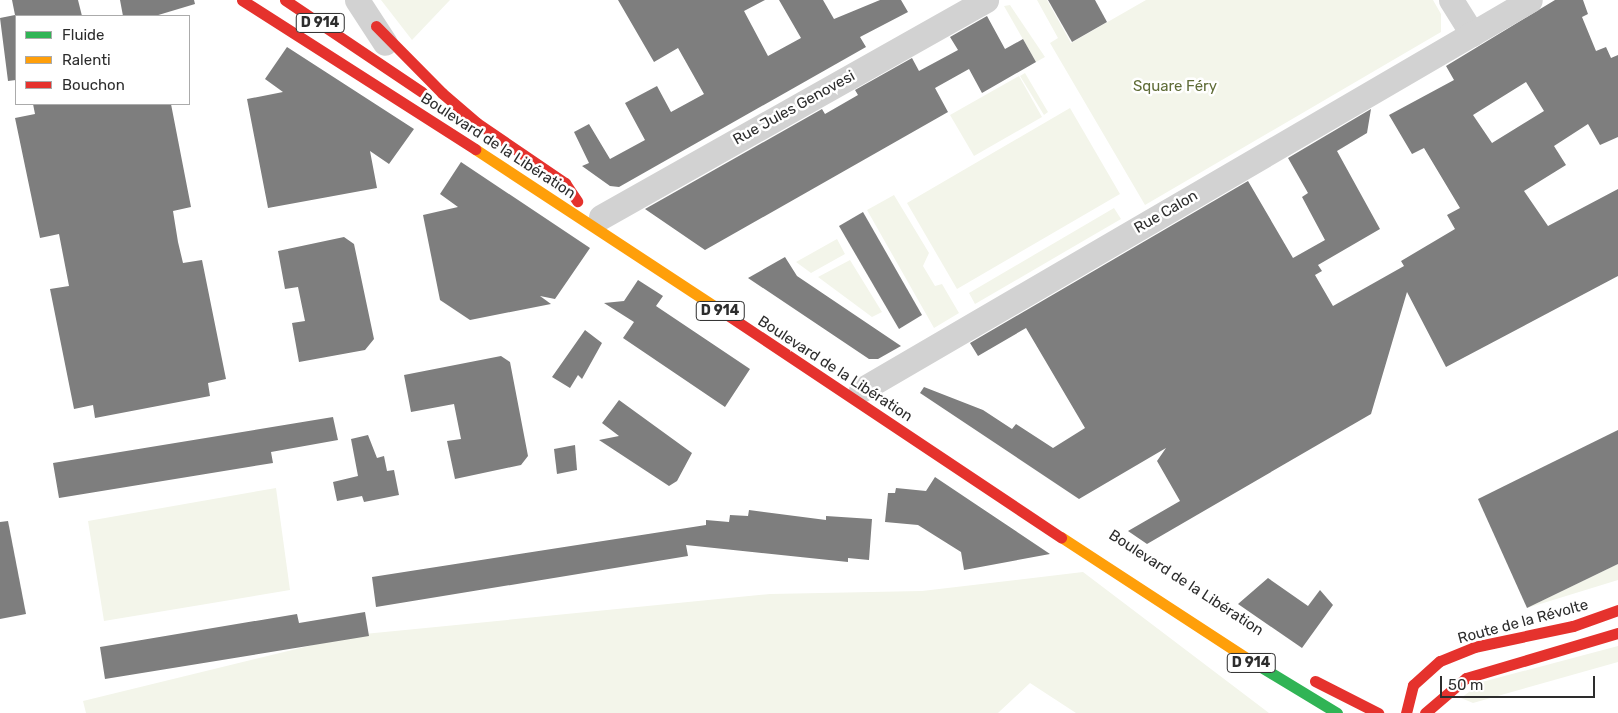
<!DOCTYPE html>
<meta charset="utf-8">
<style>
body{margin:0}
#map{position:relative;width:1618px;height:713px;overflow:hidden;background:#fff;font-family:Rubik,sans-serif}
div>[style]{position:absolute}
.green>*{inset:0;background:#f3f5ea}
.building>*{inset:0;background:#7e7e7e}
.street>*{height:25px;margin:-12.5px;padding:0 12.5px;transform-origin:12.5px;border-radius:12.5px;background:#d2d2d2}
.fast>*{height:11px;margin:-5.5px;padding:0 5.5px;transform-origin:5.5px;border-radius:5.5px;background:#30b455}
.slow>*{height:11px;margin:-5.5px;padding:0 5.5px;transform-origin:5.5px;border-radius:5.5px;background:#ff9f0a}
.jam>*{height:11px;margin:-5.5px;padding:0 5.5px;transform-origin:5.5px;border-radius:5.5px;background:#e5322d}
span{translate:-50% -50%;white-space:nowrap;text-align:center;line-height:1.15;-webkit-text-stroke:5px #fff;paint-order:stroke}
.shield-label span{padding:1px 4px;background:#fff;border:1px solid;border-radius:4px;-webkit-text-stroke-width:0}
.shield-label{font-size:14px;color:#2d2d2d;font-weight:700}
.park-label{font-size:15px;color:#5f6c37}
.street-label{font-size:15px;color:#2d2d2d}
.legend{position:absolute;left:15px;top:15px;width:175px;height:90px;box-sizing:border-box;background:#fff;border:1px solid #ababab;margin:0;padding:6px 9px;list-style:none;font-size:15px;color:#2d2d2d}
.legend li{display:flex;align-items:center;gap:10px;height:25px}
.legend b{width:25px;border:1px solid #ababab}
.scale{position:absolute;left:1440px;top:676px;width:155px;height:22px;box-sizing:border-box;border:2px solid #2d2d2d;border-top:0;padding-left:6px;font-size:15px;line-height:18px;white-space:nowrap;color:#2d2d2d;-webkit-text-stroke:4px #fff;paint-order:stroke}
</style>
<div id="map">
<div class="green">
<i style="clip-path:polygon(381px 0,450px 0,412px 40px)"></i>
<i style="clip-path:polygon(1037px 0,1047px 0,1071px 43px,1146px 0,1433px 0,1441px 14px,1441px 32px,1145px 205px,1050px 43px,1058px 38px)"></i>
<i style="clip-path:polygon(1010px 5px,1045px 57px,1036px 62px,1004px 6px)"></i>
<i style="clip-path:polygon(1025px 73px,1048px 112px,1044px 115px,1020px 76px)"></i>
<i style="clip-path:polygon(1019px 76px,1042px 117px,974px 156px,950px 115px)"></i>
<i style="clip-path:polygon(1070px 108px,1120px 194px,957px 289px,907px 203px)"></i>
<i style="clip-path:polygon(894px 195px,929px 253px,923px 266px,935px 286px,942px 284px,959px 313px,934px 328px,867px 210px)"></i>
<i style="clip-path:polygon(1114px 208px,1121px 219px,975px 304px,969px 293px)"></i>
<i style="clip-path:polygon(837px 239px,845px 254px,811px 273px,796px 262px)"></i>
<i style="clip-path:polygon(850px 260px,882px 312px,872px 317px,818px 277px)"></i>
<i style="clip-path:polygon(276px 488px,290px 590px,104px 621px,88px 521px)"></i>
<i style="clip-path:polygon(1618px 564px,1618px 580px,1527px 608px)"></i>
<i style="clip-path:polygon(1083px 572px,1269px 713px,1076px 713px,1030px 683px,998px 713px,86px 713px,83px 701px,354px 635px,770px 594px,922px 591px)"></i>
<i style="clip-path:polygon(1618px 646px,1618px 662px,1473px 703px,1461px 698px,1482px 682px)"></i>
</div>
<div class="building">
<i style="clip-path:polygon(12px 0,78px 0,82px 16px,16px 16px,16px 80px,8px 81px,0 18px,15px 15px)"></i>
<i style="clip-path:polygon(120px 0,194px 0,195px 4px,155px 16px,123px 16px)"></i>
<i style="clip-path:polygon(618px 0,765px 0,744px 11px,768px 56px,801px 38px,779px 0,823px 0,834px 19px,880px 0,901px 0,908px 12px,860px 37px,866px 47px,619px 187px,610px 186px,582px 166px,589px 163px,574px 132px,589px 124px,610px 159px,645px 140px,625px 103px,657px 86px,671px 112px,704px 94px,678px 48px,654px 62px)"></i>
<i style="clip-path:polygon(1048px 0,1095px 0,1107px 22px,1072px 42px)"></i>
<i style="clip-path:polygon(evenodd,1555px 0,1583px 0,1588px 14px,1582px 17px,1596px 51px,1606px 47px,1611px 58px,1618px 55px,1618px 137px,1600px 145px,1588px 124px,1554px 146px,1566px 165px,1524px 191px,1548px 226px,1618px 189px,1618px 276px,1446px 367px,1407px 292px,1371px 414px,1147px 544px,1128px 531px,1180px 501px,1157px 461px,1166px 448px,1079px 499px,920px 393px,924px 387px,983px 410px,1012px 429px,1016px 424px,1053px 448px,1085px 428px,1026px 328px,978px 356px,970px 343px,1248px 181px,1293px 258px,1325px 240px,1302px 197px,1308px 193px,1288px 158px,1371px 109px,1367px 133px,1337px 151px,1380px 229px,1318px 265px,1322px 271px,1315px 275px,1333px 306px,1404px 266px,1401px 261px,1455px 229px,1447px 215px,1460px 208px,1424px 148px,1412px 154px,1389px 115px,1454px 80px,1446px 66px,1555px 0,1526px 82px,1544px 111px,1492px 143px,1473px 115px,1526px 82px)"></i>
<i style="clip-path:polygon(987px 16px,1005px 49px,1023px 39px,1036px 62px,982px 93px,969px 69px,935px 88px,948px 112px,705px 250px,645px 209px,822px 109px,825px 114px,858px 95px,855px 90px,912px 58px,919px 71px,958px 50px,950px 37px)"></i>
<i style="clip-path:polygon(287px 47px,414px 129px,389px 164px,370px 151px,377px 188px,268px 208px,247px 99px,283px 92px,265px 79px)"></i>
<i style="clip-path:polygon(33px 104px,171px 104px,191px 207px,173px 211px,178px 242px,183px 263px,202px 260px,226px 379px,208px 383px,210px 396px,95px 418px,93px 405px,74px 409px,50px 289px,69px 286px,59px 234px,40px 238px,15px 118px,35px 114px)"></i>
<i style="clip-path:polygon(461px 162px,590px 248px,555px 299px,540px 296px,551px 304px,470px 320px,440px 300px,423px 215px,458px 207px,440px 194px)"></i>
<i style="clip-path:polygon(863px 212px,922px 315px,899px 329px,839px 226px)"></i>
<i style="clip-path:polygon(344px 237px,354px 244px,374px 339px,365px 350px,299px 362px,292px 323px,305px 321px,298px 287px,285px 289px,278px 251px)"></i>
<i style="clip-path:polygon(785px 257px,797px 276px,901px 346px,878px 359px,869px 359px,748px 278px)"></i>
<i style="clip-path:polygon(638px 280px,663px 296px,656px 306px,750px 369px,725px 407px,623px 338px,634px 322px,604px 303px,624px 301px)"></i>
<i style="clip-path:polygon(585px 330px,602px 343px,582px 379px,578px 375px,570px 388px,552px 377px)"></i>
<i style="clip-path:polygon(501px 356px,510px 362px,528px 456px,521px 465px,455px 479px,447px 441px,461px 439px,454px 404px,411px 412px,404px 375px)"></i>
<i style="clip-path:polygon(619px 400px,692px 453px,677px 481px,669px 486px,599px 440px,619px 436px,602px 423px)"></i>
<i style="clip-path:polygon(333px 417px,338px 440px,271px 452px,273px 463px,59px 498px,53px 463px)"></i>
<i style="clip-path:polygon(1618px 430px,1618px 564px,1527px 608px,1478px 499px)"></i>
<i style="clip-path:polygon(368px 435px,377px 458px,384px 456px,387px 471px,394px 470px,399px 495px,364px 502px,362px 496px,337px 501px,333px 482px,358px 476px,351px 439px)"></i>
<i style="clip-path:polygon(575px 445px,577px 470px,557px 474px,554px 449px)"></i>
<i style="clip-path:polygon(935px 477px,1050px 554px,964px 570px,961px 552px,918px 525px,885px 522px,888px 493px,895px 493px,896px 488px,926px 491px)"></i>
<i style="clip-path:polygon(749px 510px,826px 520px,826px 516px,872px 519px,869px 560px,848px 558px,848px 562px,686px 545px,688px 556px,376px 607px,372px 577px,706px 525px,706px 520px,729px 522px,730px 515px,748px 516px)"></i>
<i style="clip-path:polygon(8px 521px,26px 614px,0 619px,0 522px)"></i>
<i style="clip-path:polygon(1268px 578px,1308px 606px,1320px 590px,1333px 605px,1302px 648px,1238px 604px)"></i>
<i style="clip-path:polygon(365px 612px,369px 636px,105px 679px,100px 647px,297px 614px,299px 623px)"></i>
</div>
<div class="street">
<i style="left:357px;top:0;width:51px;rotate:56.9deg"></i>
<i style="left:1451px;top:0;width:40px;rotate:58deg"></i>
<i style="left:601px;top:217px;width:442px;rotate:-29.4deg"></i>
<i style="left:861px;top:390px;width:774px;rotate:-30.24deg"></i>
</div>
<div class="fast">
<i style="left:1248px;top:659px;width:104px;rotate:31.2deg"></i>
</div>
<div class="slow">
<i style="left:475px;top:149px;width:293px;rotate:33.3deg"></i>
<i style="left:1061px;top:537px;width:223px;rotate:33.1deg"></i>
</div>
<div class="jam">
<i style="left:242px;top:0;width:277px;rotate:32.6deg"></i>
<i style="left:285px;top:0;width:165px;rotate:33.9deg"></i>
<i style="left:376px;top:26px;width:94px;rotate:45.4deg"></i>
<i style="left:442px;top:93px;width:46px;rotate:40.6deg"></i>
<i style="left:477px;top:123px;width:107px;rotate:34.3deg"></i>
<i style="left:565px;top:183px;width:22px;rotate:56deg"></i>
<i style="left:720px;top:310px;width:410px;rotate:33.7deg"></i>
<i style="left:1315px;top:681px;width:71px;rotate:26.9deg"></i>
<i style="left:1406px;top:713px;width:29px;rotate:-76deg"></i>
<i style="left:1413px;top:685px;width:36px;rotate:-42deg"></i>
<i style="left:1440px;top:661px;width:37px;rotate:-22deg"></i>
<i style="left:1474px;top:647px;width:101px;rotate:-12deg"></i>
<i style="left:1573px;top:626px;width:48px;rotate:-19.6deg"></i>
<i style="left:1425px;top:713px;width:54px;rotate:-40.5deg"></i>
<i style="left:1466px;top:678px;width:159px;rotate:-16.5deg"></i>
</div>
<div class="shield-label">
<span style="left:320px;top:23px">D 914</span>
<span style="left:720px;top:311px">D 914</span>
<span style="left:1251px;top:663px">D 914</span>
</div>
<div class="park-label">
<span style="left:1175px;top:87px">Square Féry</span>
</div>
<div class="street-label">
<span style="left:794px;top:108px;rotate:-29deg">Rue Jules Genovesi</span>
<span style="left:498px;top:146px;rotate:33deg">Boulevard de la Libération</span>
<span style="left:1166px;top:212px;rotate:-30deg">Rue Calon</span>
<span style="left:835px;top:369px;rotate:33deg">Boulevard de la Libération</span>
<span style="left:1186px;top:583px;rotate:33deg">Boulevard de la Libération</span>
<span style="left:1523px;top:622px;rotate:-15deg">Route de la Révolte</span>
</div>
<ul class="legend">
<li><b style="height:6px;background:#30b455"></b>Fluide</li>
<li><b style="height:6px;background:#ff9f0a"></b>Ralenti</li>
<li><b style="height:6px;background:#e5322d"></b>Bouchon</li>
</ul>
<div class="scale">50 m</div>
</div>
